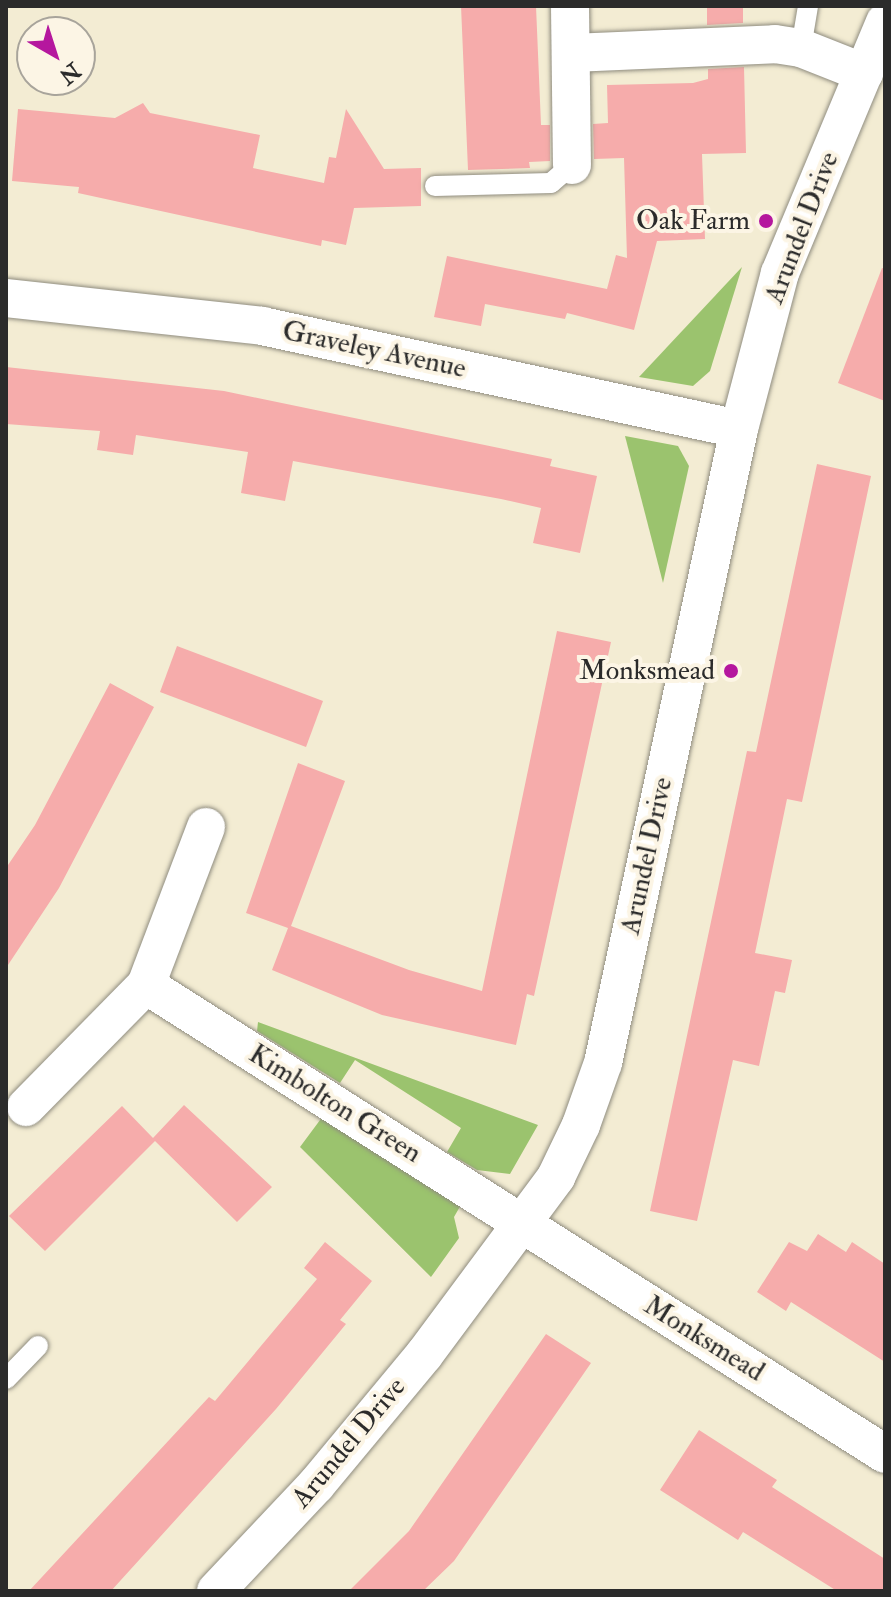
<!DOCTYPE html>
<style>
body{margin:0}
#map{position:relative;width:891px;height:1597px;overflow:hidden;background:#f3ecd3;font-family:"IM FELL Double Pica",serif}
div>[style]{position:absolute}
.green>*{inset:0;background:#9bc36e}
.building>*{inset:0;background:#f6acab}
.roads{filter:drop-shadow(0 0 2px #8f8c7f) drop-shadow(0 0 2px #8f8c7f)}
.lane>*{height:20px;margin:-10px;padding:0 10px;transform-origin:10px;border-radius:10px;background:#fff}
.street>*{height:38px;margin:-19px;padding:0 19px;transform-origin:19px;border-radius:19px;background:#fff}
.dots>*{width:22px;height:22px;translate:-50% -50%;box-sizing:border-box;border:4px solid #fcf5e5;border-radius:50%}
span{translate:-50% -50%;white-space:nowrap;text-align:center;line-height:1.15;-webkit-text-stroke:8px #fcf5e5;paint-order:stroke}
.poi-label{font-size:28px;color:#2b2b2b}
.right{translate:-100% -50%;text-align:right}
.street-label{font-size:28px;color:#2b2b2b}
.frame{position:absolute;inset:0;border:8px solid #2b2b2b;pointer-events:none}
.north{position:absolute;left:16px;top:16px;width:80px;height:80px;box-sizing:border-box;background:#fcf5e5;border:2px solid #a8a49b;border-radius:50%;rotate:141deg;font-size:22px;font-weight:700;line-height:32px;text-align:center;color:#2b2b2b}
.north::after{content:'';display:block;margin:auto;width:28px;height:36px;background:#b5179e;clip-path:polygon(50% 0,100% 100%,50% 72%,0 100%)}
</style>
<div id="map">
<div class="green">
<i style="clip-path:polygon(742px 267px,710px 371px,693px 386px,639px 377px)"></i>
<i style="clip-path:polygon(625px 436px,678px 446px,689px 466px,663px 583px)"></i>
<i style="clip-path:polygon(258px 1022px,538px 1125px,510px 1174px,477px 1170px,447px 1152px,461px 1128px,355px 1060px,340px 1083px,257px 1031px)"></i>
<i style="clip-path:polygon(323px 1116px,462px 1203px,454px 1217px,459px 1238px,431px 1277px,300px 1147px)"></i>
</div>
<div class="building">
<i style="clip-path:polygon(461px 6px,536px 6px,541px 125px,550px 125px,550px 161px,529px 162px,530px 168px,468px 170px)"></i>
<i style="clip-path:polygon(707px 6px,743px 6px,743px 23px,707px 25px)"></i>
<i style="clip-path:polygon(744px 67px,746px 153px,702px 154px,705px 239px,657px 241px,634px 330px,567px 313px,565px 319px,485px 304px,481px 326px,434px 317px,447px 256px,607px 289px,616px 255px,627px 258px,624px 158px,594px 159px,593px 124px,608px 123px,607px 85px,693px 83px,708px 79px,708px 69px)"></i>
<i style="clip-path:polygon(143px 103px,150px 113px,260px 135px,253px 168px,324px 183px,329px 157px,336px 158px,346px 109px,384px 169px,421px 168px,421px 206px,354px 208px,346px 245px,322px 240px,321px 246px,78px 193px,79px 187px,12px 181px,18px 109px,115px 118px)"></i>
<i style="clip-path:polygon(882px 268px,885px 269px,885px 401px,838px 383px)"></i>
<i style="clip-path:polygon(6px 367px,224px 391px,552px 459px,550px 466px,597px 476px,580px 553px,533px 543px,541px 508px,501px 499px,293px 461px,285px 501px,241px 493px,248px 452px,136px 435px,133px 455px,97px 450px,100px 431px,6px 424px)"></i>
<i style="clip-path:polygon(817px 464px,871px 476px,802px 802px,787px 799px,755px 953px,792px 960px,785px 993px,775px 991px,759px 1066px,733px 1060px,697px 1221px,650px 1211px,747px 751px,756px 752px)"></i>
<i style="clip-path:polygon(557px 631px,611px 642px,534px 996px,527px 994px,516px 1045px,382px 1015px,272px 970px,288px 928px,246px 913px,298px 763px,345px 781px,291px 926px,409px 970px,482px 991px)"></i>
<i style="clip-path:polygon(177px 646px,323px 701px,306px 747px,160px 692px)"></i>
<i style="clip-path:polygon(110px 683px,154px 707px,59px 888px,6px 968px,6px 868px,35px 825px)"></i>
<i style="clip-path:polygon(184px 1105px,272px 1187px,237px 1222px,155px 1141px,45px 1251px,9px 1216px,122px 1106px,153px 1138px)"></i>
<i style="clip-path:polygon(818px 1234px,846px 1252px,852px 1242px,885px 1264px,885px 1362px,791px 1302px,786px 1311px,757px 1292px,789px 1242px,807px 1251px)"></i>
<i style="clip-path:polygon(325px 1242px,372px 1281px,340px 1320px,346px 1324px,276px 1409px,111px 1591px,29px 1591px,209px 1397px,215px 1401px,317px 1279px,304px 1268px)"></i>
<i style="clip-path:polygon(546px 1334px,591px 1363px,454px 1561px,423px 1591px,349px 1591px,409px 1531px)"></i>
<i style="clip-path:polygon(699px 1430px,777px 1480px,772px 1487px,885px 1559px,885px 1591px,837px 1591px,743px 1532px,738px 1540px,660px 1490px)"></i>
</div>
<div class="roads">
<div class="lane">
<i style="left:801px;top:48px;width:43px;rotate:-80.5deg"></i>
<i style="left:435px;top:186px;width:116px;rotate:-1.5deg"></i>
<i style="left:551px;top:183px;width:28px;rotate:-41deg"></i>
<i style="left:6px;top:1379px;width:46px;rotate:-45.9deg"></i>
</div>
<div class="street">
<i style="left:570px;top:6px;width:159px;rotate:89.3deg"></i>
<i style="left:572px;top:53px;width:203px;rotate:-2.5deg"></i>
<i style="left:775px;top:44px;width:26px;rotate:9deg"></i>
<i style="left:801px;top:48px;width:68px;rotate:21.6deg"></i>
<i style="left:6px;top:298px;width:258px;rotate:6.2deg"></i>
<i style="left:262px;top:326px;width:488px;rotate:12.2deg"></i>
<i style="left:146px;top:985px;width:169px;rotate:-69.2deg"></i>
<i style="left:26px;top:1107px;width:171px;rotate:-45.5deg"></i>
<i style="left:146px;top:985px;width:875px;rotate:32.4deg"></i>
<i style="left:216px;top:1591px;width:146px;rotate:-46.7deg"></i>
<i style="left:316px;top:1485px;width:169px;rotate:-50.3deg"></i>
<i style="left:424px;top:1355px;width:222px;rotate:-53.4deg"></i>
<i style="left:556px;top:1177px;width:58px;rotate:-64.3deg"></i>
<i style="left:581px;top:1125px;width:66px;rotate:-70.5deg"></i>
<i style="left:603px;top:1063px;width:648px;rotate:-77.89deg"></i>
<i style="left:739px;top:429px;width:161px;rotate:-75.3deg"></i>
<i style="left:780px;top:273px;width:272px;rotate:-67.3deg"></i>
</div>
</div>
<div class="dots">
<i style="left:766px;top:221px;background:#b5179e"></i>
<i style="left:731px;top:671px;background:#b5179e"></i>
</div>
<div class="poi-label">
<span class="right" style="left:750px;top:221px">Oak Farm</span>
<span class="right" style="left:715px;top:671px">Monksmead</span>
</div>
<div class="street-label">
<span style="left:802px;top:228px;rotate:-69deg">Arundel Drive</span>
<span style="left:374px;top:350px;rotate:12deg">Graveley Avenue</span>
<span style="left:647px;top:856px;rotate:-78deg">Arundel Drive</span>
<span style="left:335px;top:1104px;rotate:32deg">Kimbolton Green</span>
<span style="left:704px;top:1339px;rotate:32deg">Monksmead</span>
<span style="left:349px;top:1443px;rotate:-50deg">Arundel Drive</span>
</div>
<div class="frame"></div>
<div class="north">N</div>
</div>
